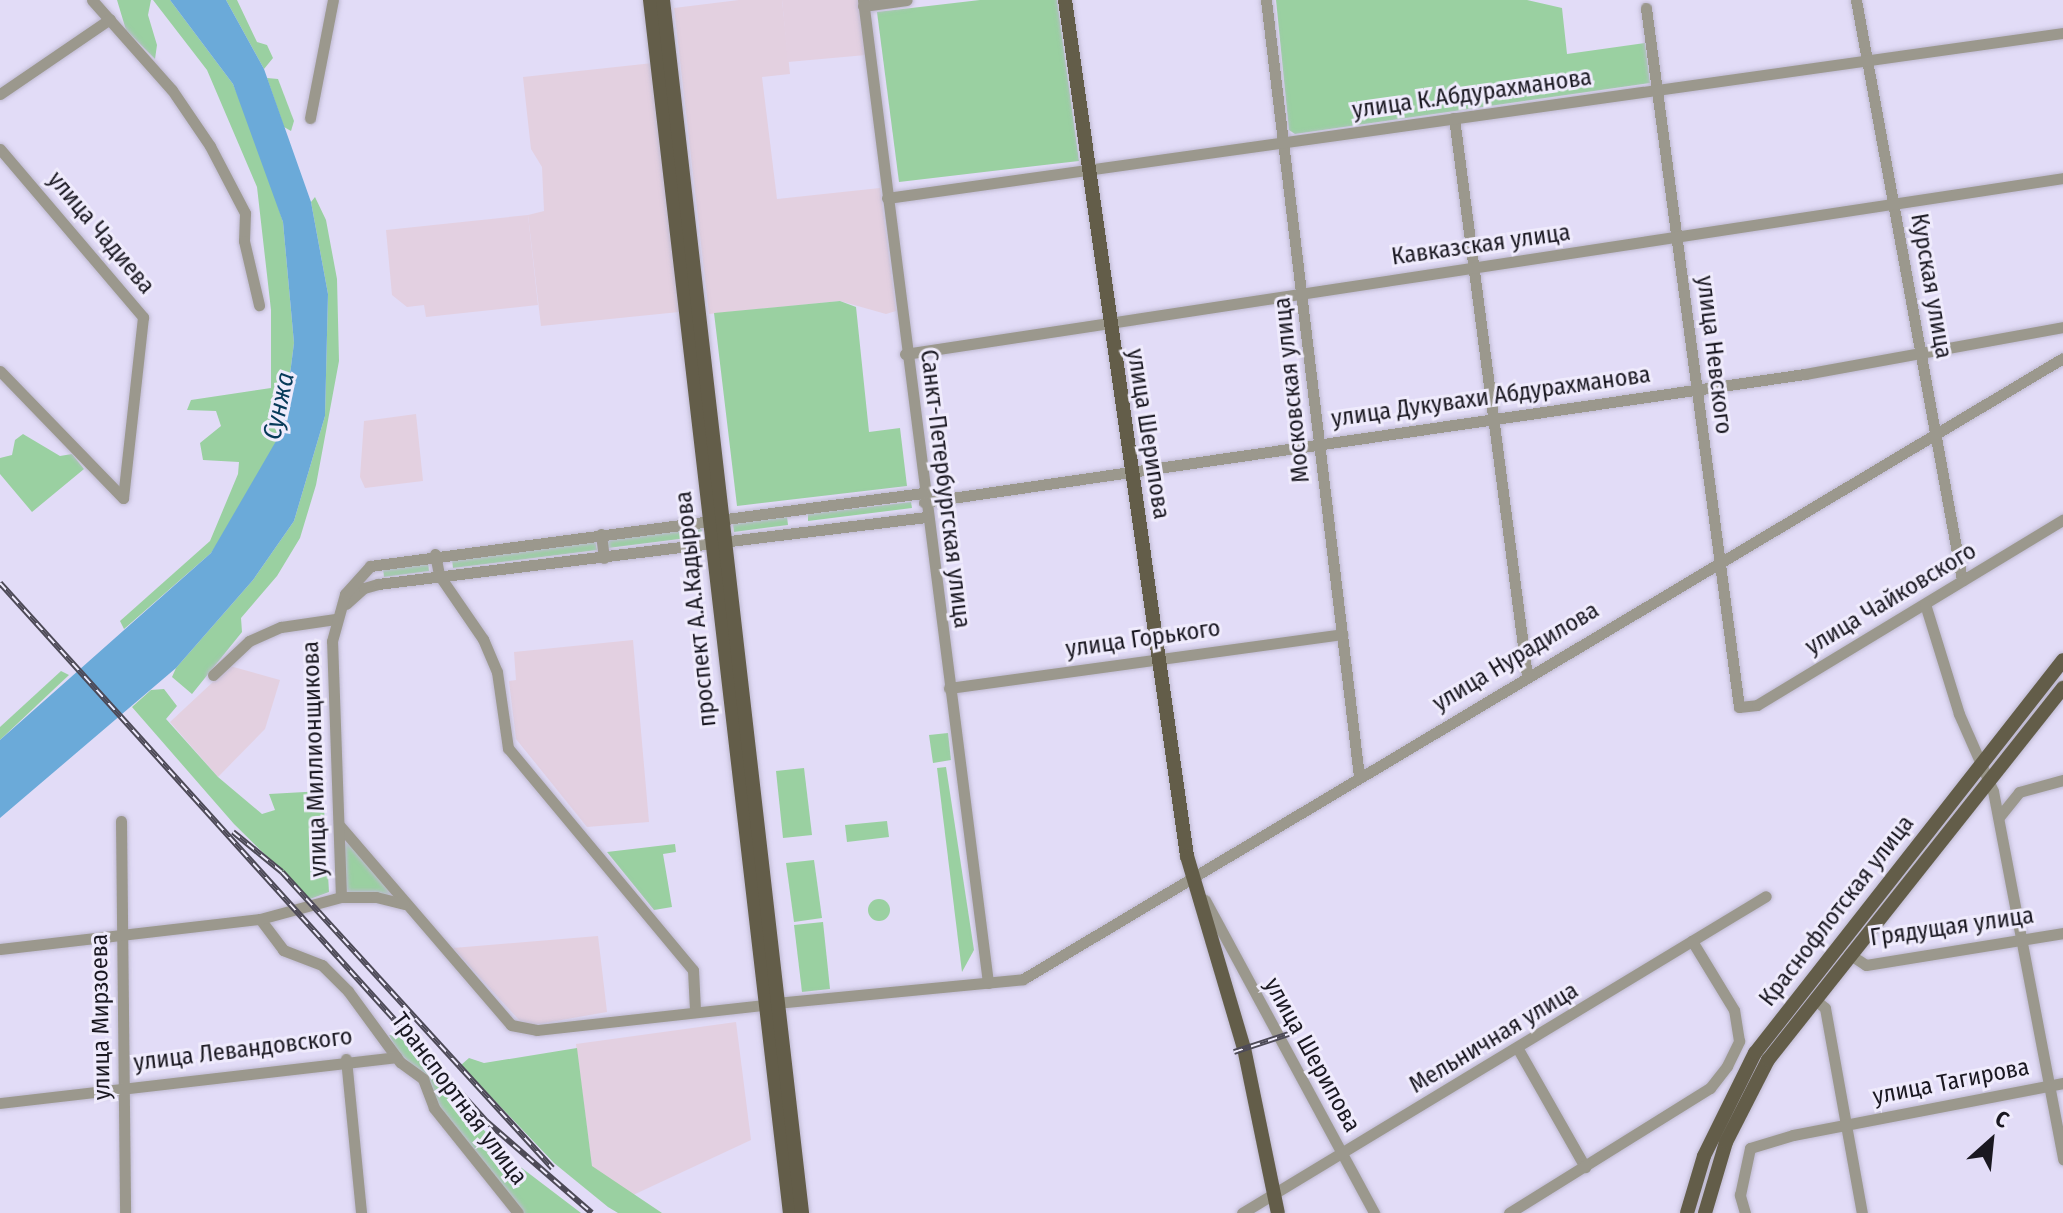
<!DOCTYPE html>
<meta charset="utf-8">
<style>
body{margin:0}
#map{position:relative;width:2063px;height:1213px;overflow:hidden;background:#e2dcf7;font-family:"Fira Sans Condensed",sans-serif}
div>[style]{position:absolute}
.commercial>*{inset:0;background:#e3d0e0}
.education>*{inset:0;background:#e3d0e1}
.green>*{inset:0;background:#9ad0a1}
.round{border-radius:50%}
.water>*{inset:0;background:#6baad9}
.roads{filter:drop-shadow(0 0 2px #beb9d0) drop-shadow(0 0 2px #beb9d0)}
.minor>*{height:11px;margin:-5.5px;padding:0 5.5px;transform-origin:5.5px;border-radius:5.5px;background:#9b988d}
.major>*{height:14px;margin:-7px;padding:0 7px;transform-origin:7px;border-radius:7px;background:#635d49}
.rail>*{height:6px;margin-top:-3px;transform-origin:0;background:repeating-linear-gradient(90deg,#efebfc 0 9px,#4d4a57 0 18px);box-sizing:border-box;border-block:2px solid #4d4a57}
span{translate:-50% -50%;white-space:nowrap;text-align:center;line-height:1.15;-webkit-text-stroke:6px #efebfc;paint-order:stroke}
.street-label{font-size:24px;color:#1a1821}
.water-label{font-size:26px;color:#073a59;font-style:italic}
.north{position:absolute;left:1951px;top:1101px;width:80px;height:80px;-webkit-text-stroke:6px #efebfc;paint-order:stroke;rotate:27deg;font-size:22px;font-weight:700;line-height:32px;text-align:center;color:#1a1821}
.north::after{content:'';display:block;margin:auto;width:28px;height:36px;background:#1a1821;clip-path:polygon(50% 0,100% 100%,50% 72%,0 100%)}
</style>
<div id="map">
<div class="commercial">
<i style="clip-path:polygon(739px 0,782px 0,790px 74px,762px 77px,777px 199px,880px 188px,896px 311px,886px 314px,840px 301px,709px 314px,674px 8px)"></i>
<i style="clip-path:polygon(653px 63px,679px 312px,541px 326px,528px 215px,544px 211px,542px 167px,531px 149px,523px 77px)"></i>
<i style="clip-path:polygon(416px 414px,423px 481px,365px 488px,360px 477px,364px 421px)"></i>
<i style="clip-path:polygon(230px 666px,280px 680px,265px 729px,218px 777px,170px 722px)"></i>
<i style="clip-path:polygon(598px 936px,607px 1012px,533px 1025px,519px 1020px,453px 948px)"></i>
</div>
<div class="education">
<i style="clip-path:polygon(782px 0,860px 0,866px 55px,788px 62px)"></i>
<i style="clip-path:polygon(528px 215px,538px 305px,426px 317px,424px 305px,407px 307px,392px 295px,386px 230px)"></i>
<i style="clip-path:polygon(633px 640px,649px 822px,587px 827px,516px 739px,509px 681px,516px 680px,514px 652px)"></i>
<i style="clip-path:polygon(736px 1022px,751px 1140px,631px 1196px,592px 1167px,576px 1044px)"></i>
</div>
<div class="green">
<i style="clip-path:polygon(117px 0,151px 0,148px 15px,157px 45px,155px 59px,126px 30px)"></i>
<i style="clip-path:polygon(153px 0,170px 0,233px 84px,261px 151px,283px 222px,294px 343px,283px 429px,238px 514px,211px 553px,124px 629px,120px 621px,210px 541px,238px 474px,239px 462px,203px 460px,200px 443px,221px 426px,216px 411px,187px 410px,191px 400px,271px 388px,271px 310px,257px 187px,207px 70px)"></i>
<i style="clip-path:polygon(226px 0,237px 0,257px 42px,267px 45px,273px 58px,264px 69px)"></i>
<i style="clip-path:polygon(980px 0,1057px 0,1079px 161px,899px 182px,877px 12px)"></i>
<i style="clip-path:polygon(1276px 0,1527px 0,1562px 8px,1567px 54px,1645px 43px,1650px 83px,1295px 134px,1289px 130px)"></i>
<i style="clip-path:polygon(267px 78px,278px 79px,294px 121px,291px 131px,284px 127px)"></i>
<i style="clip-path:polygon(315px 197px,326px 220px,337px 279px,339px 361px,316px 485px,300px 538px,277px 576px,241px 618px,242px 632px,192px 694px,172px 677px,176px 668px,253px 580px,294px 521px,325px 416px,328px 294px,311px 202px)"></i>
<i style="clip-path:polygon(840px 301px,856px 307px,869px 432px,900px 428px,907px 486px,737px 506px,714px 313px)"></i>
<i style="clip-path:polygon(23px 434px,60px 456px,72px 454px,84px 469px,32px 512px,0 474px,0 458px,12px 455px,15px 440px)"></i>
<i style="clip-path:polygon(911px 502px,912px 508px,808px 521px,808px 514px)"></i>
<i style="clip-path:polygon(787px 517px,788px 525px,734px 532px,733px 524px)"></i>
<i style="clip-path:polygon(701px 527px,703px 536px,608px 548px,606px 538px)"></i>
<i style="clip-path:polygon(595px 540px,597px 550px,453px 568px,452px 559px)"></i>
<i style="clip-path:polygon(428px 562px,429px 571px,384px 577px,383px 568px)"></i>
<i style="clip-path:polygon(61px 671px,69px 675px,0 740px,0 727px)"></i>
<i style="clip-path:polygon(164px 689px,177px 706px,166px 719px,218px 777px,262px 814px,275px 810px,269px 794px,323px 791px,329px 892px,310px 899px,234px 824px,132px 707px,151px 690px)"></i>
<i style="clip-path:polygon(948px 733px,951px 760px,933px 763px,929px 735px)"></i>
<i style="clip-path:polygon(946px 767px,974px 950px,962px 972px,937px 768px)"></i>
<i style="clip-path:polygon(804px 768px,812px 835px,783px 838px,776px 771px)"></i>
<i style="clip-path:polygon(887px 821px,889px 837px,847px 842px,845px 825px)"></i>
<i style="clip-path:polygon(340px 826px,404px 905px,341px 897px)"></i>
<i style="clip-path:polygon(675px 844px,676px 852px,663px 854px,672px 907px,654px 910px,607px 852px)"></i>
<i style="clip-path:polygon(814px 860px,822px 918px,794px 922px,786px 863px)"></i>
<i class="round" style="left:868px;top:899px;width:22px;height:22px"></i>
<i style="clip-path:polygon(823px 922px,830px 989px,802px 992px,794px 925px)"></i>
<i style="clip-path:polygon(389px 1035px,399px 1036px,510px 1159px,581px 1213px,523px 1213px,438px 1105px,425px 1076px,399px 1053px)"></i>
<i style="clip-path:polygon(577px 1048px,592px 1166px,662px 1213px,618px 1213px,608px 1207px,554px 1163px,461px 1065px,469px 1058px,484px 1063px)"></i>
</div>
<div class="water">
<i style="clip-path:polygon(170px 0,226px 0,264px 69px,311px 202px,328px 294px,325px 416px,294px 521px,253px 580px,176px 668px,0 818px,0 740px,211px 553px,283px 429px,294px 343px,283px 222px,233px 84px)"></i>
</div>
<div class="roads">
<div class="minor">
<i style="left:92px;top:0;width:120px;rotate:48.4deg"></i>
<i style="left:172px;top:90px;width:68px;rotate:55.8deg"></i>
<i style="left:210px;top:146px;width:76px;rotate:62.4deg"></i>
<i style="left:245px;top:213px;width:28px;rotate:92deg"></i>
<i style="left:244px;top:241px;width:66px;rotate:76.8deg"></i>
<i style="left:863px;top:0;width:991px;rotate:82.75deg"></i>
<i style="left:1266px;top:0;width:782px;rotate:83.17deg"></i>
<i style="left:1856px;top:0;width:590px;rotate:79.64deg"></i>
<i style="left:863px;top:6px;width:44px;rotate:-7.8deg"></i>
<i style="left:1646px;top:8px;width:705px;rotate:82.42deg"></i>
<i style="left:1739px;top:707px;width:18px;rotate:-6deg"></i>
<i style="left:1757px;top:705px;width:358px;rotate:-31.2deg"></i>
<i style="left:0;top:94px;width:133px;rotate:-34.3deg"></i>
<i style="left:310px;top:118px;width:120px;rotate:-79deg"></i>
<i style="left:1454px;top:118px;width:563px;rotate:82.55deg"></i>
<i style="left:0;top:149px;width:221px;rotate:49.6deg"></i>
<i style="left:143px;top:317px;width:182px;rotate:96.3deg"></i>
<i style="left:887px;top:198px;width:1188px;rotate:-7.99deg"></i>
<i style="left:905px;top:354px;width:1171px;rotate:-8.64deg"></i>
<i style="left:0;top:371px;width:177px;rotate:45.9deg"></i>
<i style="left:924px;top:502px;width:890px;rotate:-8.27deg"></i>
<i style="left:1805px;top:374px;width:262px;rotate:-10.3deg"></i>
<i style="left:601px;top:534px;width:24px;rotate:83deg"></i>
<i style="left:435px;top:554px;width:21px;rotate:79deg"></i>
<i style="left:439px;top:575px;width:78px;rotate:55.5deg"></i>
<i style="left:483px;top:639px;width:36px;rotate:67deg"></i>
<i style="left:497px;top:672px;width:77px;rotate:81.8deg"></i>
<i style="left:508px;top:748px;width:289px;rotate:50.2deg"></i>
<i style="left:693px;top:970px;width:40px;rotate:87.1deg"></i>
<i style="left:346px;top:604px;width:24px;rotate:-42deg"></i>
<i style="left:364px;top:588px;width:15px;rotate:-16deg"></i>
<i style="left:378px;top:584px;width:552px;rotate:-6.97deg"></i>
<i style="left:1925px;top:604px;width:115px;rotate:72.8deg"></i>
<i style="left:1959px;top:714px;width:84px;rotate:66.2deg"></i>
<i style="left:1993px;top:791px;width:375px;rotate:79.2deg"></i>
<i style="left:213px;top:675px;width:50px;rotate:-43.4deg"></i>
<i style="left:249px;top:641px;width:35px;rotate:-24deg"></i>
<i style="left:281px;top:627px;width:55px;rotate:-8.4deg"></i>
<i style="left:949px;top:688px;width:397px;rotate:-7.8deg"></i>
<i style="left:1999px;top:817px;width:32px;rotate:-51deg"></i>
<i style="left:2019px;top:792px;width:46px;rotate:-15.3deg"></i>
<i style="left:121px;top:821px;width:392px;rotate:89.4deg"></i>
<i style="left:340px;top:826px;width:262px;rotate:49.3deg"></i>
<i style="left:511px;top:1025px;width:26px;rotate:11deg"></i>
<i style="left:537px;top:1030px;width:228px;rotate:-6.3deg"></i>
<i style="left:341px;top:897px;width:256px;rotate:-92deg"></i>
<i style="left:332px;top:641px;width:49px;rotate:-74.5deg"></i>
<i style="left:345px;top:594px;width:38px;rotate:-48deg"></i>
<i style="left:370px;top:566px;width:558px;rotate:-7.52deg"></i>
<i style="left:1205px;top:900px;width:356px;rotate:61.6deg"></i>
<i style="left:260px;top:919px;width:39px;rotate:53deg"></i>
<i style="left:283px;top:950px;width:42px;rotate:21deg"></i>
<i style="left:322px;top:965px;width:37px;rotate:45deg"></i>
<i style="left:348px;top:991px;width:88px;rotate:53.8deg"></i>
<i style="left:400px;top:1062px;width:29px;rotate:36deg"></i>
<i style="left:423px;top:1079px;width:31px;rotate:69deg"></i>
<i style="left:434px;top:1108px;width:134px;rotate:51.3deg"></i>
<i style="left:0;top:949px;width:262px;rotate:-6.6deg"></i>
<i style="left:260px;top:919px;width:84px;rotate:-15.2deg"></i>
<i style="left:341px;top:897px;width:35px"></i>
<i style="left:376px;top:897px;width:29px;rotate:14deg"></i>
<i style="left:1849px;top:954px;width:20px;rotate:33deg"></i>
<i style="left:1866px;top:965px;width:200px;rotate:-9.2deg"></i>
<i style="left:1814px;top:999px;width:14px;rotate:39deg"></i>
<i style="left:1825px;top:1008px;width:208px;rotate:79.8deg"></i>
<i style="left:776px;top:1003px;width:248px;rotate:-5.5deg"></i>
<i style="left:1023px;top:979px;width:1211px;rotate:-30.84deg"></i>
<i style="left:1518px;top:1049px;width:136px;rotate:60.4deg"></i>
<i style="left:346px;top:1059px;width:155px;rotate:84.4deg"></i>
<i style="left:0;top:1103px;width:399px;rotate:-6.6deg"></i>
<i style="left:1242px;top:1213px;width:612px;rotate:-31.17deg"></i>
<i style="left:1509px;top:1213px;width:237px;rotate:-31.9deg"></i>
<i style="left:1710px;top:1088px;width:28px;rotate:-52deg"></i>
<i style="left:1727px;top:1066px;width:28px;rotate:-64deg"></i>
<i style="left:1739px;top:1041px;width:31px;rotate:-99deg"></i>
<i style="left:1734px;top:1010px;width:81px;rotate:-121.3deg"></i>
<i style="left:1745px;top:1213px;width:19px;rotate:-106deg"></i>
<i style="left:1740px;top:1195px;width:48px;rotate:-78deg"></i>
<i style="left:1750px;top:1148px;width:45px;rotate:-16.8deg"></i>
<i style="left:1793px;top:1135px;width:275px;rotate:-10.9deg"></i>
</div>
<div class="major">
<i style="left:650px;top:0;width:1221px;rotate:83.42deg"></i>
<i style="left:663px;top:0;width:1221px;rotate:83.46deg"></i>
<i style="left:1065px;top:0;width:865px;rotate:81.89deg"></i>
<i style="left:1187px;top:856px;width:200px;rotate:73.5deg"></i>
<i style="left:1244px;top:1048px;width:168px;rotate:78.4deg"></i>
<i style="left:1687px;top:1213px;width:59px;rotate:-73.4deg"></i>
<i style="left:1704px;top:1156px;width:115px;rotate:-63.7deg"></i>
<i style="left:1755px;top:1053px;width:499px;rotate:-51.9deg"></i>
<i style="left:1705px;top:1213px;width:74px;rotate:-73.5deg"></i>
<i style="left:1726px;top:1142px;width:92px;rotate:-62.9deg"></i>
<i style="left:1768px;top:1060px;width:475px;rotate:-51.6deg"></i>
</div>
</div>
<div class="rail">
<i style="left:0;top:583px;width:725px;rotate:47.91deg"></i>
<i style="left:486px;top:1121px;width:140px;rotate:41deg"></i>
<i style="left:233px;top:832px;width:63px;rotate:39.2deg"></i>
<i style="left:282px;top:872px;width:401px;rotate:47.6deg"></i>
<i style="left:1234px;top:1052px;width:64px;rotate:-18.2deg"></i>
</div>
<div class="street-label">
<span style="left:1472px;top:94px;rotate:-8deg">улица К.Абдурахманова</span>
<span style="left:101px;top:233px;rotate:50deg">улица Чадиева</span>
<span style="left:1481px;top:245px;rotate:-8deg">Кавказская улица</span>
<span style="left:1931px;top:286px;rotate:80deg">Курская улица</span>
<span style="left:1714px;top:355px;rotate:83deg">улица Невского</span>
<span style="left:1292px;top:390px;rotate:-96deg">Московская улица</span>
<span style="left:1491px;top:397px;rotate:-8deg">улица Дукувахи Абдурахманова</span>
<span style="left:1148px;top:434px;rotate:81deg">улица Шерипова</span>
<span style="left:945px;top:489px;rotate:83deg">Санкт-Петербургская улица</span>
<span style="left:1891px;top:599px;rotate:-31deg">улица Чайковского</span>
<span style="left:696px;top:609px;rotate:-96deg">проспект А.А.Кадырова</span>
<span style="left:1143px;top:639px;rotate:-8deg">улица Горького</span>
<span style="left:1516px;top:657px;rotate:-31deg">улица Нурадилова</span>
<span style="left:315px;top:759px;rotate:-92deg">улица Миллионщикова</span>
<span style="left:1837px;top:911px;rotate:-52deg">Краснофлотская улица</span>
<span style="left:1952px;top:927px;rotate:-8deg">Грядущая улица</span>
<span style="left:101px;top:1017px;rotate:-91deg">улица Мирзоева</span>
<span style="left:1494px;top:1038px;rotate:-31deg">Мельничная улица</span>
<span style="left:243px;top:1050px;rotate:-7deg">улица Левандовского</span>
<span style="left:1312px;top:1055px;rotate:61deg">улица Шерипова</span>
<span style="left:1951px;top:1082px;rotate:-11deg">улица Тагирова</span>
<span style="left:459px;top:1099px;rotate:53deg">Транспортная улица</span>
</div>
<div class="water-label">
<span style="left:279px;top:406px;rotate:-78deg">Сунжа</span>
</div>
<div class="north">С</div>
</div>
